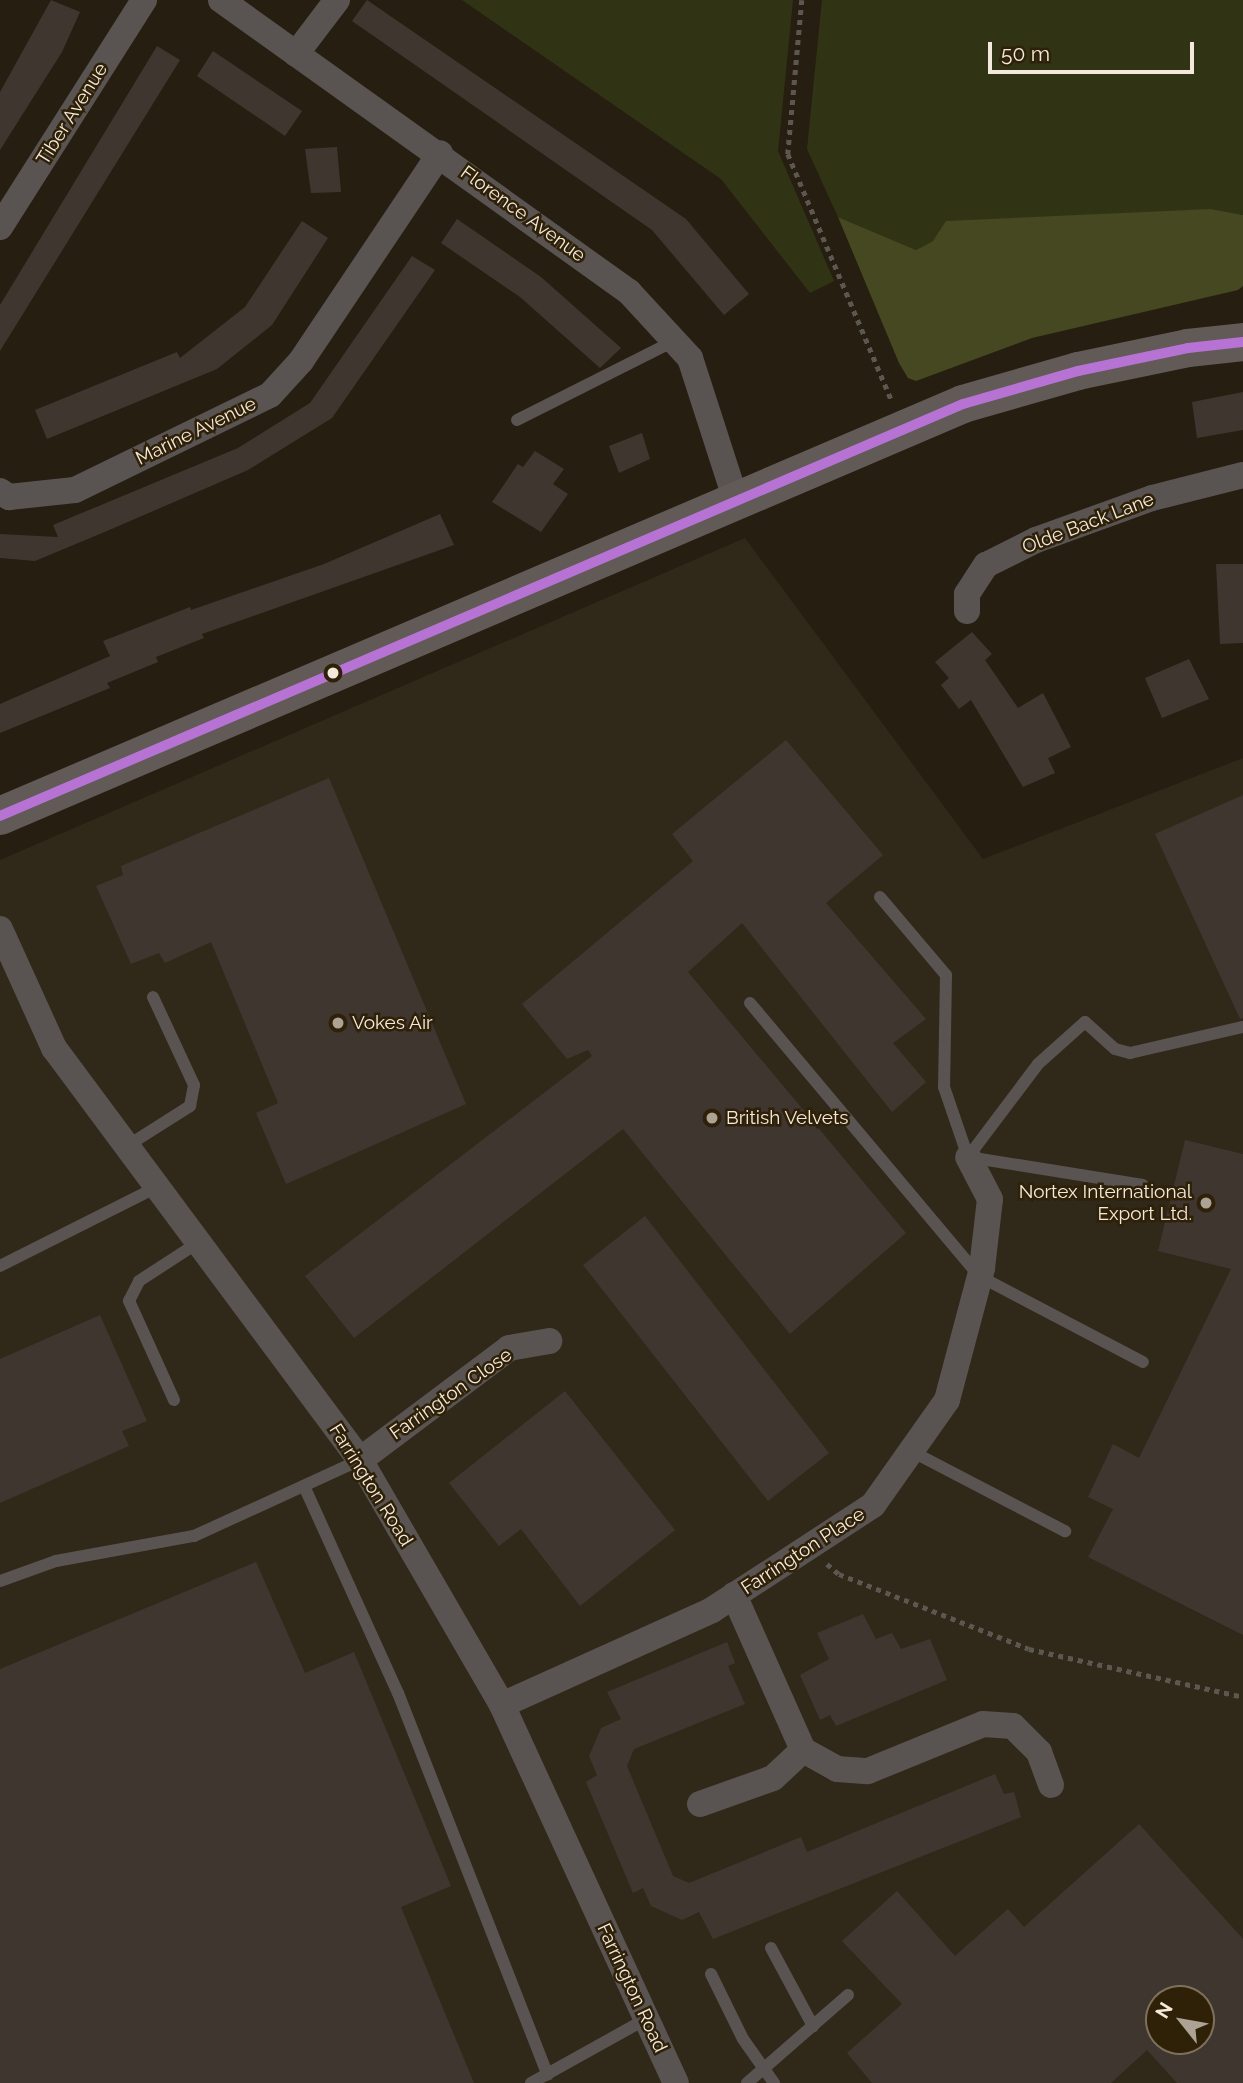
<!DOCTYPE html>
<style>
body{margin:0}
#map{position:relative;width:1243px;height:2083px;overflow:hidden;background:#261e11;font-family:Raleway,sans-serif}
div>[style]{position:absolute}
.industrial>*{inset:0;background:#302818}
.green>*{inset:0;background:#313414}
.forest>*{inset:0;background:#454821}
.building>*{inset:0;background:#403630}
.path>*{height:4.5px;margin-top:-2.25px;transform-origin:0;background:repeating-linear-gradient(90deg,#5d5752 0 5px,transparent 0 10px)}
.service>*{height:12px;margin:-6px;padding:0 6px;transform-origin:6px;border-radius:6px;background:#595452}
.minor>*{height:26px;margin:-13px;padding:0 13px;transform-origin:13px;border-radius:13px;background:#595452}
.trunk>*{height:38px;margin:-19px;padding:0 19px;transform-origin:19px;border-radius:19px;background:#625a56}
.bus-1>*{height:10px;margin:-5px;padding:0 5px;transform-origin:5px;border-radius:5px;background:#b673d3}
.dots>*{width:19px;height:19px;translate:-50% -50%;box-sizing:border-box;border:4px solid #2f2008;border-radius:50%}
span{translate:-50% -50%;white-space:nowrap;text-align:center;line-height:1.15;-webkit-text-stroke:5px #2f2008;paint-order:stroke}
.street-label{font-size:19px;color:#f4eadb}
.poi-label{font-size:19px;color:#f4eadb}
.left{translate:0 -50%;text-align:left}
.right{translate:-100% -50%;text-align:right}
.north{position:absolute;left:1145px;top:1985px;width:70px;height:70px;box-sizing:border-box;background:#2f2008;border:2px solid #7e715c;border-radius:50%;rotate:301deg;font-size:19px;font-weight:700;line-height:28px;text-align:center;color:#f4eadb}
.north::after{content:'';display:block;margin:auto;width:24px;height:32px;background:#aca394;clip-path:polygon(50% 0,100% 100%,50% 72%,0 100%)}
.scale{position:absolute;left:988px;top:42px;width:206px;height:32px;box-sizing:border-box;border:4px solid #f4eadb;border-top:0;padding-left:9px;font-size:21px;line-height:24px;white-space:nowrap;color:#f4eadb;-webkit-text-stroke:5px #2f2008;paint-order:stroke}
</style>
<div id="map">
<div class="industrial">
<i style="clip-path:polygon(evenodd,745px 538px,983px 859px,1243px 758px,1243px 2083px,0 2083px,0 860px,745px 538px,1159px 1999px,1201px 1999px,1201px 2041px,1159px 2041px,1159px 1999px)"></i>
</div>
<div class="green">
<i style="clip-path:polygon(462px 0,793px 0,778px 151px,834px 281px,810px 293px,721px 179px)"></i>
<i style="clip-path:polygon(822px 0,1243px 0,1243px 215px,1211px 209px,933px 241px,916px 250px,838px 217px,807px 149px)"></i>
</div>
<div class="forest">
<i style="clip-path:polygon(1211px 209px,1243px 215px,1243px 286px,1238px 290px,1032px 338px,916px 381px,908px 378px,899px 363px,838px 217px,916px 250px,933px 241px,946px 221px)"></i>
</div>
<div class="building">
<i style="clip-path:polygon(51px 0,80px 12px,62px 52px,0 150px,0 92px)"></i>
<i style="clip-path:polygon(367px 0,686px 219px,749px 294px,724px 315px,652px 230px,352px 21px)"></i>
<i style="clip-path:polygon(157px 46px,180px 60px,0 351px,0 305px)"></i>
<i style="clip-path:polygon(213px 51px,302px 111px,285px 136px,197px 76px)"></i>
<i style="clip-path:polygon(337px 147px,341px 192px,311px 193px,305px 149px)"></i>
<i style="clip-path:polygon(457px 219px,541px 277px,621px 348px,600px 368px,520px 297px,441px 243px)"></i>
<i style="clip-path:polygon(302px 221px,328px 238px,272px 325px,217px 369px,47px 439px,35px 410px,177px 352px,180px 358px,245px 307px)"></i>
<i style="clip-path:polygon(412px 256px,435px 270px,332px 418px,248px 470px,114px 528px,35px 561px,0 558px,0 534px,58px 537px,53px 525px,238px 448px,310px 403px)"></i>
<i style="clip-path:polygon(1243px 392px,1243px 430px,1197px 438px,1192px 402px)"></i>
<i style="clip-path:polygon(642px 433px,650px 459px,619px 473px,609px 446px)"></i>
<i style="clip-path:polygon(535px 451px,564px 469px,553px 484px,568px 494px,541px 532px,492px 502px,518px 464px,523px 467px)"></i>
<i style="clip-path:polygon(440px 514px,454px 545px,202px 634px,204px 638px,156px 657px,158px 662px,107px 683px,110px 688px,0 733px,0 704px,110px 656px,103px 641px,190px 607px,191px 610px,324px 564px)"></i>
<i style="clip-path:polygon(1216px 564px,1243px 564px,1243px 643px,1220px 644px)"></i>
<i style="clip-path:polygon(972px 632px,992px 654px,985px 660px,1018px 708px,1043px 693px,1071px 747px,1048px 758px,1055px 773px,1023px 787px,971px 700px,959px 709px,941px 685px,949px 678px,935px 662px)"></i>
<i style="clip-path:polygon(1189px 659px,1209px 699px,1162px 718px,1145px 678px)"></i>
<i style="clip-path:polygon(786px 740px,883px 855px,826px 903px,926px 1019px,893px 1043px,926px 1082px,892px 1112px,742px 923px,688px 972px,906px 1233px,790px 1334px,623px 1129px,354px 1338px,305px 1276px,592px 1056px,588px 1050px,567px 1059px,522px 1004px,693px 861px,672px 834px)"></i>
<i style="clip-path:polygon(329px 778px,466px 1104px,286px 1184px,256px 1113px,278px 1103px,211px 942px,165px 963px,159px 953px,131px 964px,96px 886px,123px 875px,121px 866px)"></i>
<i style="clip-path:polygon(1243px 795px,1243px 1018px,1240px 1019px,1155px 834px)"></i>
<i style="clip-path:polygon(1185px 1140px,1243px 1154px,1243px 1635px,1088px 1557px,1113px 1509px,1088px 1497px,1113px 1444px,1139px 1458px,1231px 1269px,1158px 1251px)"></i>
<i style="clip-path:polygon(645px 1216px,829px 1453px,768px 1501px,583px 1265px)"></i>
<i style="clip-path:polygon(100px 1315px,147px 1421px,122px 1431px,129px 1446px,0 1503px,0 1359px)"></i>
<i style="clip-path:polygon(565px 1391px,675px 1530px,580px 1606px,521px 1529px,499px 1546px,449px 1483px)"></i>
<i style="clip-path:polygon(256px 1562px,305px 1673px,354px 1652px,451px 1886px,401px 1907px,474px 2083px,0 2083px,0 1669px)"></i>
<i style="clip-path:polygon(863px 1614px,876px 1639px,892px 1633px,901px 1649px,930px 1639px,947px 1680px,836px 1726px,830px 1715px,820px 1720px,800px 1675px,829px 1659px,817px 1633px)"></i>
<i style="clip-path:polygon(727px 1642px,735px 1663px,728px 1666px,745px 1704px,634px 1749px,627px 1766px,673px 1876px,689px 1883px,801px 1837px,807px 1852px,995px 1774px,1004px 1794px,1014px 1792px,1021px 1817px,713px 1939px,699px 1912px,682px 1920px,651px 1906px,643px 1888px,633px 1893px,586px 1782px,597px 1775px,589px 1756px,601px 1728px,621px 1719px,607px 1692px)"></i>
<i style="clip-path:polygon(evenodd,1139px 1824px,1243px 1939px,1243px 2083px,1177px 2083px,1147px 2050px,1111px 2083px,872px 2083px,847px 2053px,902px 2004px,842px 1941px,897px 1891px,955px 1956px,1008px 1909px,1024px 1927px,1139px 1824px,1159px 1999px,1201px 1999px,1201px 2041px,1159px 2041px,1159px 1999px)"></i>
</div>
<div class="path">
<i style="left:802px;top:0;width:155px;rotate:95.2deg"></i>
<i style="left:788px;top:154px;width:266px;rotate:67.2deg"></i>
<i style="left:827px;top:1564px;width:16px;rotate:40deg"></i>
<i style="left:839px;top:1574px;width:204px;rotate:21.5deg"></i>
<i style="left:1029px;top:1649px;width:219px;rotate:12.6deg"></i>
</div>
<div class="service">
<i style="left:517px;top:420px;width:176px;rotate:-26.7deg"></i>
<i style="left:880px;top:897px;width:102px;rotate:49.8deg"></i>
<i style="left:946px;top:975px;width:112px;rotate:91deg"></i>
<i style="left:944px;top:1087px;width:74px;rotate:71.1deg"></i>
<i style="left:750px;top:1003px;width:356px;rotate:50deg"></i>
<i style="left:979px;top:1276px;width:185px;rotate:27.7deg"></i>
<i style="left:127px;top:1146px;width:75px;rotate:-32.4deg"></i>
<i style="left:190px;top:1106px;width:21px;rotate:-79deg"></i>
<i style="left:194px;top:1085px;width:97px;rotate:-115deg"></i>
<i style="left:968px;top:1157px;width:116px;rotate:-53deg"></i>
<i style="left:1038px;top:1064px;width:63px;rotate:-41.8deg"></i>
<i style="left:1085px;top:1022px;width:40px;rotate:42deg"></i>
<i style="left:1115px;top:1049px;width:16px;rotate:15deg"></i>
<i style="left:1130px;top:1053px;width:116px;rotate:-13deg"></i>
<i style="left:968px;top:1157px;width:177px;rotate:9.1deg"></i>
<i style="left:0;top:1266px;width:176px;rotate:-26.7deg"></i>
<i style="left:174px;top:1400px;width:109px;rotate:-114.4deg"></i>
<i style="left:129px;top:1301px;width:22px;rotate:-63deg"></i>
<i style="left:139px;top:1281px;width:72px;rotate:-33deg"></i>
<i style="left:911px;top:1451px;width:174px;rotate:27.5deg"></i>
<i style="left:304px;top:1486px;width:227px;rotate:65.6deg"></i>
<i style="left:398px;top:1693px;width:410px;rotate:68.6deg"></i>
<i style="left:0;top:1581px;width:59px;rotate:-19.7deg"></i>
<i style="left:56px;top:1561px;width:140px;rotate:-10.3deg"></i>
<i style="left:194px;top:1536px;width:183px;rotate:-24.6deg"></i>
<i style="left:771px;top:1948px;width:89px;rotate:61.7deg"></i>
<i style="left:711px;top:1974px;width:72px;rotate:63.8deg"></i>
<i style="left:743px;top:2039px;width:54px;rotate:54.8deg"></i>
<i style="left:531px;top:2083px;width:132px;rotate:-29.1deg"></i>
<i style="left:747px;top:2083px;width:134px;rotate:-41.1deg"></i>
</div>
<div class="minor">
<i style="left:221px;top:0;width:502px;rotate:35.59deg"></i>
<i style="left:629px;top:292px;width:90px;rotate:47.3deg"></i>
<i style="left:690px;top:358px;width:149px;rotate:72.1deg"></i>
<i style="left:296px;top:54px;width:68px;rotate:-52.8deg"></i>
<i style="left:0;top:227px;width:269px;rotate:-57.6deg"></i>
<i style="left:0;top:491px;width:11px;rotate:34deg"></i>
<i style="left:9px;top:497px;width:66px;rotate:-6.1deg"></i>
<i style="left:75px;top:490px;width:217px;rotate:-26deg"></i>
<i style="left:270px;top:395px;width:46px;rotate:-47.6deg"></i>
<i style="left:301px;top:361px;width:250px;rotate:-56.2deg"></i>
<i style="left:967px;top:611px;width:17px;rotate:-90deg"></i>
<i style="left:967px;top:594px;width:35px;rotate:-57deg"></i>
<i style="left:986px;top:565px;width:56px;rotate:-26.6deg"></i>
<i style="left:1036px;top:540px;width:123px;rotate:-19.9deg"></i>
<i style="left:1152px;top:498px;width:94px;rotate:-14.2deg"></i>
<i style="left:0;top:929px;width:131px;rotate:65.6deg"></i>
<i style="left:54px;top:1048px;width:513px;rotate:53.4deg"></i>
<i style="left:360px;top:1460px;width:283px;rotate:59.9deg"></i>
<i style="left:502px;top:1705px;width:416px;rotate:65.3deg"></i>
<i style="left:360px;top:1460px;width:186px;rotate:-36.9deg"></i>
<i style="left:509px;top:1348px;width:41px;rotate:-9.9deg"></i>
<i style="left:734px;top:1595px;width:170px;rotate:66deg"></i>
<i style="left:803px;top:1750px;width:39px;rotate:29deg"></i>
<i style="left:837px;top:1769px;width:31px;rotate:4deg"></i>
<i style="left:868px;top:1771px;width:124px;rotate:-22.2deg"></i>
<i style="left:983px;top:1724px;width:30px;rotate:4deg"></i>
<i style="left:1013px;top:1726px;width:37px;rotate:45deg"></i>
<i style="left:1039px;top:1752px;width:35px;rotate:70deg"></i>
<i style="left:502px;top:1705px;width:230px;rotate:-24.3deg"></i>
<i style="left:712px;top:1610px;width:192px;rotate:-33.1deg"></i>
<i style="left:873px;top:1505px;width:128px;rotate:-54.8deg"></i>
<i style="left:947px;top:1400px;width:137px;rotate:-75.1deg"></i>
<i style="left:982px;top:1268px;width:69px;rotate:-83.4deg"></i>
<i style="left:990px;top:1199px;width:47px;rotate:-117.6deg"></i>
<i style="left:700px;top:1804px;width:77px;rotate:-19.6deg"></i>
<i style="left:773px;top:1778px;width:41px;rotate:-43deg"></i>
</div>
<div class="trunk">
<i style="left:0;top:816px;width:1047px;rotate:-23.16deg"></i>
<i style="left:963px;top:404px;width:120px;rotate:-16deg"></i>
<i style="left:1078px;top:371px;width:112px;rotate:-11.8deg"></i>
<i style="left:1188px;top:348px;width:55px;rotate:-6.2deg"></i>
</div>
<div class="bus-1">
<i style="left:0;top:816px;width:1047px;rotate:-23.16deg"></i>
<i style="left:963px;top:404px;width:120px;rotate:-16deg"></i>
<i style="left:1078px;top:371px;width:112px;rotate:-11.8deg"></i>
<i style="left:1188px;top:348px;width:55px;rotate:-6.2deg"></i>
</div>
<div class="dots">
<i style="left:333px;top:673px;background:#f4eadb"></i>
<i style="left:338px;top:1023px;background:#aca394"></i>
<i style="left:712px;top:1118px;background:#aca394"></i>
<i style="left:1206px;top:1203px;background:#aca394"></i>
</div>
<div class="street-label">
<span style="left:72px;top:114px;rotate:-58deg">Tiber Avenue</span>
<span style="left:523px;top:214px;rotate:36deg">Florence Avenue</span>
<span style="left:196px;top:431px;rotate:-26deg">Marine Avenue</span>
<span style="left:1088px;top:523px;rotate:-21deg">Olde Back Lane</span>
<span style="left:451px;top:1394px;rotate:-35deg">Farrington Close</span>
<span style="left:371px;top:1485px;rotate:58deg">Farrington Road</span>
<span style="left:803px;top:1551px;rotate:-33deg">Farrington Place</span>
<span style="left:632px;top:1988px;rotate:65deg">Farrington Road</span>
</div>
<div class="poi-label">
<span class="left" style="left:352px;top:1023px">Vokes Air</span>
<span class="left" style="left:726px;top:1118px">British Velvets</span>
<span class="right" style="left:1192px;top:1203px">Nortex International<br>Export Ltd.</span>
</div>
<div class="north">N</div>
<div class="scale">50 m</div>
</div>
